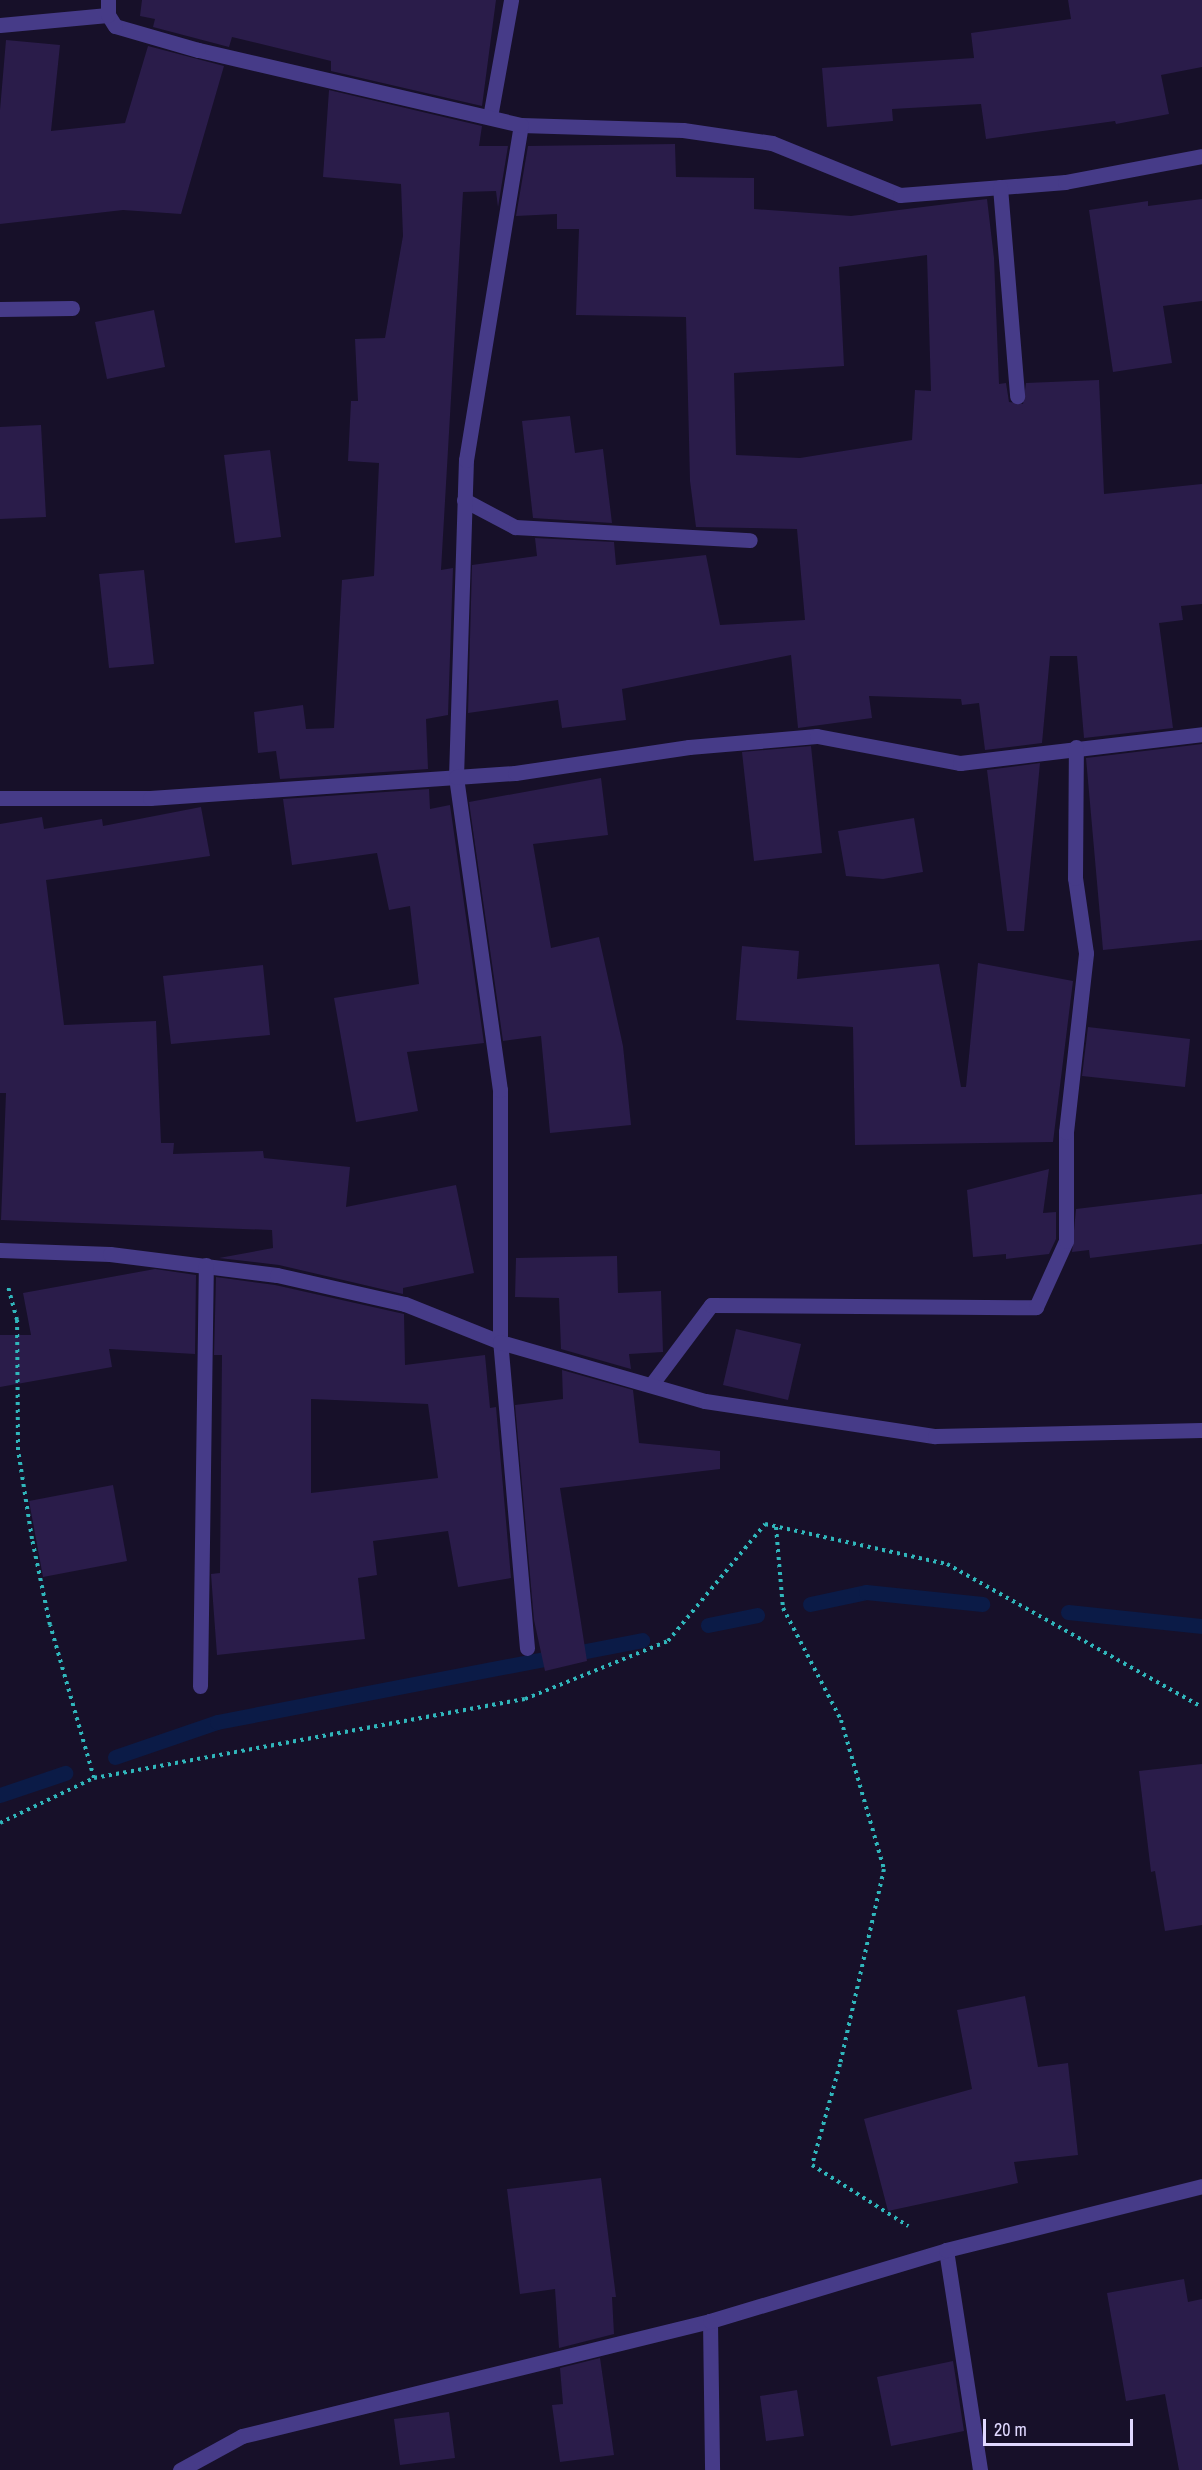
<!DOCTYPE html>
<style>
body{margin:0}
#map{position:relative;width:1202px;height:2470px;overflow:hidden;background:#171029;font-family:"Archivo Narrow",sans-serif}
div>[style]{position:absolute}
.stream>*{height:15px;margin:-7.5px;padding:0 7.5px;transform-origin:7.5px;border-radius:7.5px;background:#0b1b47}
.building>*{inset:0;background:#2a1c4a}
.path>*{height:4px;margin-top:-2px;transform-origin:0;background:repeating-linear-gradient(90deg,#30b6bb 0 3px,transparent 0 7.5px)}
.minor>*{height:15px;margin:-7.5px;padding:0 7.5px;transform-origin:7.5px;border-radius:7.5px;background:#463b88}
span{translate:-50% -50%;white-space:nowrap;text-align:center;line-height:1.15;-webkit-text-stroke:4.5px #171029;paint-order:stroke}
.scale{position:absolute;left:983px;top:2419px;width:150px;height:27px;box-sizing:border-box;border:3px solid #e0d8ff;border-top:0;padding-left:8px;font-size:18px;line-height:21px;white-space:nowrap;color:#e0d8ff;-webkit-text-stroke:4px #171029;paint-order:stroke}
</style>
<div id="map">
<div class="stream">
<i style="left:810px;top:1604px;width:57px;rotate:-12.1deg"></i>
<i style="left:866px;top:1592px;width:117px;rotate:5.9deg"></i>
<i style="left:1068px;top:1612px;width:135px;rotate:6deg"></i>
<i style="left:708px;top:1625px;width:50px;rotate:-11.5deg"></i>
<i style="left:115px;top:1757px;width:108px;rotate:-18.9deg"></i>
<i style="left:217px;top:1722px;width:433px;rotate:-10.9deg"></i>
<i style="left:0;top:1795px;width:69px;rotate:-18.7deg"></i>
</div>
<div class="building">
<i style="clip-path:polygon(142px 0,496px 0,482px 106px,331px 71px,331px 61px,232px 37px,229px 47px,153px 27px,155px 19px,140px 16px)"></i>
<i style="clip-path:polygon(1068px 0,1202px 0,1202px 67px,1161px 75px,1169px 114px,1116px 124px,1115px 121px,986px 139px,981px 104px,892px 109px,893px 121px,827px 127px,822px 68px,974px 58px,971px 33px,1071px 19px)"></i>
<i style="clip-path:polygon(6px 40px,60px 45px,51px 131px,125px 123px,148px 46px,224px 66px,181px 214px,123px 210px,0 224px,0 110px)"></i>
<i style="clip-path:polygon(329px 90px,482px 126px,479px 146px,508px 146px,498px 207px,496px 191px,463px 192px,441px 570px,453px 568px,448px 715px,426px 719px,428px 769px,280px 779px,276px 751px,258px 753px,254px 712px,303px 705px,306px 729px,334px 728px,342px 580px,374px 576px,379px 463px,348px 461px,351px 401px,358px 401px,355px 339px,385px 338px,403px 236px,401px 184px,323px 177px)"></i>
<i style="clip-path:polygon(evenodd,675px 144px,676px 177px,754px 178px,754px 209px,851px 216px,987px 199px,994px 258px,999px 384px,1006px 383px,1009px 402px,1023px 404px,1026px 383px,1099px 380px,1104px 494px,1202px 484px,1202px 604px,1181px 606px,1183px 620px,1159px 623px,1173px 728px,1084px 738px,1077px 656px,1050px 656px,1042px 743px,985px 750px,979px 703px,962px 705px,961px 699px,869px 696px,872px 718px,798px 728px,791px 655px,622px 689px,626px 720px,562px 728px,558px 700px,468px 713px,472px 565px,537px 556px,535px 538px,614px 542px,616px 565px,706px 555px,720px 625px,805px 620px,797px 529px,696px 527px,690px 481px,686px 317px,576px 315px,579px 229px,557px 229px,557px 214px,516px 216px,528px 146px,675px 144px,927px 255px,931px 391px,915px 390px,912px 440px,800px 458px,736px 455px,734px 373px,844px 366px,839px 267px,927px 255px)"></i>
<i style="clip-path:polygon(1202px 199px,1202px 301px,1163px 306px,1172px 363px,1113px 372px,1089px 210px,1148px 201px,1148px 206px)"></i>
<i style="clip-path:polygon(154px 310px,165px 367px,107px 379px,95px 322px)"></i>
<i style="clip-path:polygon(570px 416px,575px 453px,603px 449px,612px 523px,533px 518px,522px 421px)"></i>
<i style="clip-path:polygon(41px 425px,46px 517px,0 519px,0 427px)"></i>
<i style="clip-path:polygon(270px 450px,281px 537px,235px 543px,224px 455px)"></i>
<i style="clip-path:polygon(144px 570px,154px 664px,109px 668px,99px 574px)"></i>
<i style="clip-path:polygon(1202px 744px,1202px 940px,1103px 950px,1086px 758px)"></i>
<i style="clip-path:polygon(811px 746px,822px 853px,754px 861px,742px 752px)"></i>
<i style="clip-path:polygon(1040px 763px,1024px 931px,1007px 931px,987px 770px)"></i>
<i style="clip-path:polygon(601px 778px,608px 835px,533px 844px,551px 948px,599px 937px,623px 1046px,631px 1125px,550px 1133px,541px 1036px,503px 1041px,469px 802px)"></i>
<i style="clip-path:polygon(429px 789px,430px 809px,450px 805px,484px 1043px,407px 1052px,418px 1111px,356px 1122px,334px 998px,419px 984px,410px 906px,389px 910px,377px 853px,292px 865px,283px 799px)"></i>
<i style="clip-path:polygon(201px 807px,210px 856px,46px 880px,64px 1025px,156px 1021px,161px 1143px,174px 1143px,173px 1154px,263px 1151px,264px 1158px,350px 1167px,346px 1207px,456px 1185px,474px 1273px,403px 1288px,403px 1294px,279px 1265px,219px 1258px,273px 1248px,272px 1230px,1px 1220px,6px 1093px,0 1093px,0 824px,42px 817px,44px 829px,102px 819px,103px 826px)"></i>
<i style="clip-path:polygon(914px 818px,923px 872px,883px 879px,846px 876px,838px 831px)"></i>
<i style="clip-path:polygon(742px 946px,799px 951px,797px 979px,939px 964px,961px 1087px,966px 1087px,978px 963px,1073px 981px,1053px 1142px,855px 1145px,853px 1027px,736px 1020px)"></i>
<i style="clip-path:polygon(263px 965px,270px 1035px,171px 1044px,163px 976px)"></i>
<i style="clip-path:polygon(1088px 1027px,1190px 1039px,1185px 1087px,1082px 1076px)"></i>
<i style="clip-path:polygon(1049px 1169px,1043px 1213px,1056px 1212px,1056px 1239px,1049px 1254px,1006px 1259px,1006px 1254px,973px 1257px,967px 1190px)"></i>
<i style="clip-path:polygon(1202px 1194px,1202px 1244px,1090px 1258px,1089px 1250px,1072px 1252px,1076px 1209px)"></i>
<i style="clip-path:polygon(617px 1256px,618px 1293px,661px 1291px,663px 1352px,629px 1354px,631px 1369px,561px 1349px,559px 1298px,515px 1297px,516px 1258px)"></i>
<i style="clip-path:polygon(155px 1269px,196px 1275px,195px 1354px,109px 1349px,112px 1367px,0 1387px,0 1335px,31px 1335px,23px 1293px)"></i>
<i style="clip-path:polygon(evenodd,216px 1277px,275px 1285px,404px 1314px,405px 1365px,485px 1355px,490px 1408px,496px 1407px,511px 1578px,458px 1587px,448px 1531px,373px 1541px,377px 1575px,358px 1578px,365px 1639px,217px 1655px,211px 1574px,220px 1573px,222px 1355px,214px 1355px,216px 1277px,311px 1399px,428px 1404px,438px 1478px,311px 1493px,311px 1399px)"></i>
<i style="clip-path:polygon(736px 1329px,801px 1344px,788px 1400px,723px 1385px)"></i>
<i style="clip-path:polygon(562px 1370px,633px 1390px,639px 1443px,720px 1451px,720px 1469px,560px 1488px,587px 1661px,545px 1671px,534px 1620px,515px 1405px,563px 1399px)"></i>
<i style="clip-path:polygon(113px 1485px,127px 1561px,43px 1577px,29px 1501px)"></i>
<i style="clip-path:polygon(1202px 1764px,1202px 1925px,1165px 1931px,1155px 1871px,1151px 1872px,1139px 1771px)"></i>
<i style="clip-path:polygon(1025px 1996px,1038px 2067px,1068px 2063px,1078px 2155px,1014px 2162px,1018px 2183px,888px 2211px,864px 2119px,972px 2089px,957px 2010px)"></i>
<i style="clip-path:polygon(601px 2178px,616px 2297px,612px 2297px,614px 2334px,559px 2348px,555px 2289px,520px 2294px,507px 2189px)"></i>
<i style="clip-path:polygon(1184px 2279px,1188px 2302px,1202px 2299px,1202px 2470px,1179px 2470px,1165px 2394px,1126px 2401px,1107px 2293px)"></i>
<i style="clip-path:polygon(600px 2358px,614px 2455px,560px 2462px,552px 2405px,563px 2404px,560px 2368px)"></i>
<i style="clip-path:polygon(953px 2361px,964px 2431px,891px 2446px,877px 2377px)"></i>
<i style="clip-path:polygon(797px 2390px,804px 2436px,766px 2441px,760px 2396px)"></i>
<i style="clip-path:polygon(449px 2412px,455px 2458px,400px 2465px,394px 2419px)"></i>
</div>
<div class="path">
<i style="left:776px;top:1527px;width:81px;rotate:85.1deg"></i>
<i style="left:783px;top:1608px;width:126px;rotate:62.6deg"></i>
<i style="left:841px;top:1720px;width:155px;rotate:73.9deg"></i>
<i style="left:884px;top:1869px;width:200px;rotate:102.7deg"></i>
<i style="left:840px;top:2064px;width:105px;rotate:105.5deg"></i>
<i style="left:812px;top:2165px;width:114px;rotate:32.4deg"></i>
<i style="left:94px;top:1778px;width:438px;rotate:-10.4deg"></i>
<i style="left:525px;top:1699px;width:154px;rotate:-22.1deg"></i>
<i style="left:668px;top:1641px;width:152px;rotate:-50.3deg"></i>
<i style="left:765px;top:1524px;width:186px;rotate:12.4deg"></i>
<i style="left:947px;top:1564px;width:292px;rotate:29.3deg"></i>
<i style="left:0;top:1823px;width:104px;rotate:-25.6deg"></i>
<i style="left:94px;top:1778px;width:159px;rotate:-106deg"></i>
<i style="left:50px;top:1625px;width:88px;rotate:-101.8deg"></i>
<i style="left:32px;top:1539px;width:90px;rotate:-98.9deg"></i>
<i style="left:18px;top:1450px;width:130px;rotate:-90.4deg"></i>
<i style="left:17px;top:1320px;width:35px;rotate:-105deg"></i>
</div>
<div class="minor">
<i style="left:0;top:25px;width:108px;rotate:-5.3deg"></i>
<i style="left:490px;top:117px;width:119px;rotate:-79.8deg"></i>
<i style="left:521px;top:125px;width:162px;rotate:1.8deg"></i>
<i style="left:683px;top:130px;width:90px;rotate:8.3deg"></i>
<i style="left:772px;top:143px;width:138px;rotate:22.1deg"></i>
<i style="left:900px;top:195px;width:166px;rotate:-4.5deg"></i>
<i style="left:1065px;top:182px;width:139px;rotate:-10.7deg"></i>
<i style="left:1000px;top:187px;width:210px;rotate:85.3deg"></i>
<i style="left:0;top:309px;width:72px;rotate:-0.8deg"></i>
<i style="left:464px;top:500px;width:58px;rotate:27.9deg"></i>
<i style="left:515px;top:527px;width:235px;rotate:3.2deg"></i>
<i style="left:0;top:798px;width:150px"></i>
<i style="left:150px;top:798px;width:307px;rotate:-3.9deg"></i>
<i style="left:456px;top:777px;width:317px;rotate:-88.2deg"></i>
<i style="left:466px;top:460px;width:339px;rotate:-80.7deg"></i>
<i style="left:521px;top:125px;width:332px;rotate:-166.9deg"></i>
<i style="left:198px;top:50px;width:86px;rotate:-163.9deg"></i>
<i style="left:115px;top:26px;width:13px;rotate:-122deg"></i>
<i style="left:108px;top:15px;width:15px;rotate:-90deg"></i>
<i style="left:0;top:1250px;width:110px;rotate:2.1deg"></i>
<i style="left:110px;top:1254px;width:168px;rotate:7.2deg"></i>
<i style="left:277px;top:1275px;width:131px;rotate:12.8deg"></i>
<i style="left:405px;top:1304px;width:102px;rotate:21.8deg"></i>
<i style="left:500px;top:1342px;width:252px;rotate:-90deg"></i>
<i style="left:500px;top:1090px;width:316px;rotate:-98deg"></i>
<i style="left:456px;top:777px;width:59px;rotate:-3.9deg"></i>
<i style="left:515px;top:773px;width:176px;rotate:-8.5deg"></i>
<i style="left:689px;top:747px;width:128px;rotate:-4.9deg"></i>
<i style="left:817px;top:736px;width:146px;rotate:10.7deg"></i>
<i style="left:960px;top:763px;width:244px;rotate:-6.8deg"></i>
<i style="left:651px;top:1385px;width:100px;rotate:-53.1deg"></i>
<i style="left:711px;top:1305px;width:325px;rotate:0.4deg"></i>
<i style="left:1036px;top:1307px;width:72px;rotate:-65.6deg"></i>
<i style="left:1066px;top:1241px;width:109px;rotate:-90deg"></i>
<i style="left:1066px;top:1132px;width:180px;rotate:-83.6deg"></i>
<i style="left:1086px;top:953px;width:76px;rotate:-98.3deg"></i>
<i style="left:1075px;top:878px;width:131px;rotate:-89.6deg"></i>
<i style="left:527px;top:1648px;width:307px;rotate:-95deg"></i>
<i style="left:500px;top:1342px;width:213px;rotate:16.1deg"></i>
<i style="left:705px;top:1401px;width:233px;rotate:8.7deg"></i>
<i style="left:935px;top:1436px;width:267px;rotate:-1.3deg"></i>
<i style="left:200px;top:1686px;width:421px;rotate:-89.2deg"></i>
<i style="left:946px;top:2250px;width:223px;rotate:81.2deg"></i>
<i style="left:710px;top:2321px;width:149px;rotate:89.2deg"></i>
<i style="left:180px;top:2470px;width:71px;rotate:-28.7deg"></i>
<i style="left:242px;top:2436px;width:482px;rotate:-13.8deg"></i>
<i style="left:710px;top:2321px;width:246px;rotate:-16.7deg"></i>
<i style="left:946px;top:2250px;width:264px;rotate:-14deg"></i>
</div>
<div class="scale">20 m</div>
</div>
